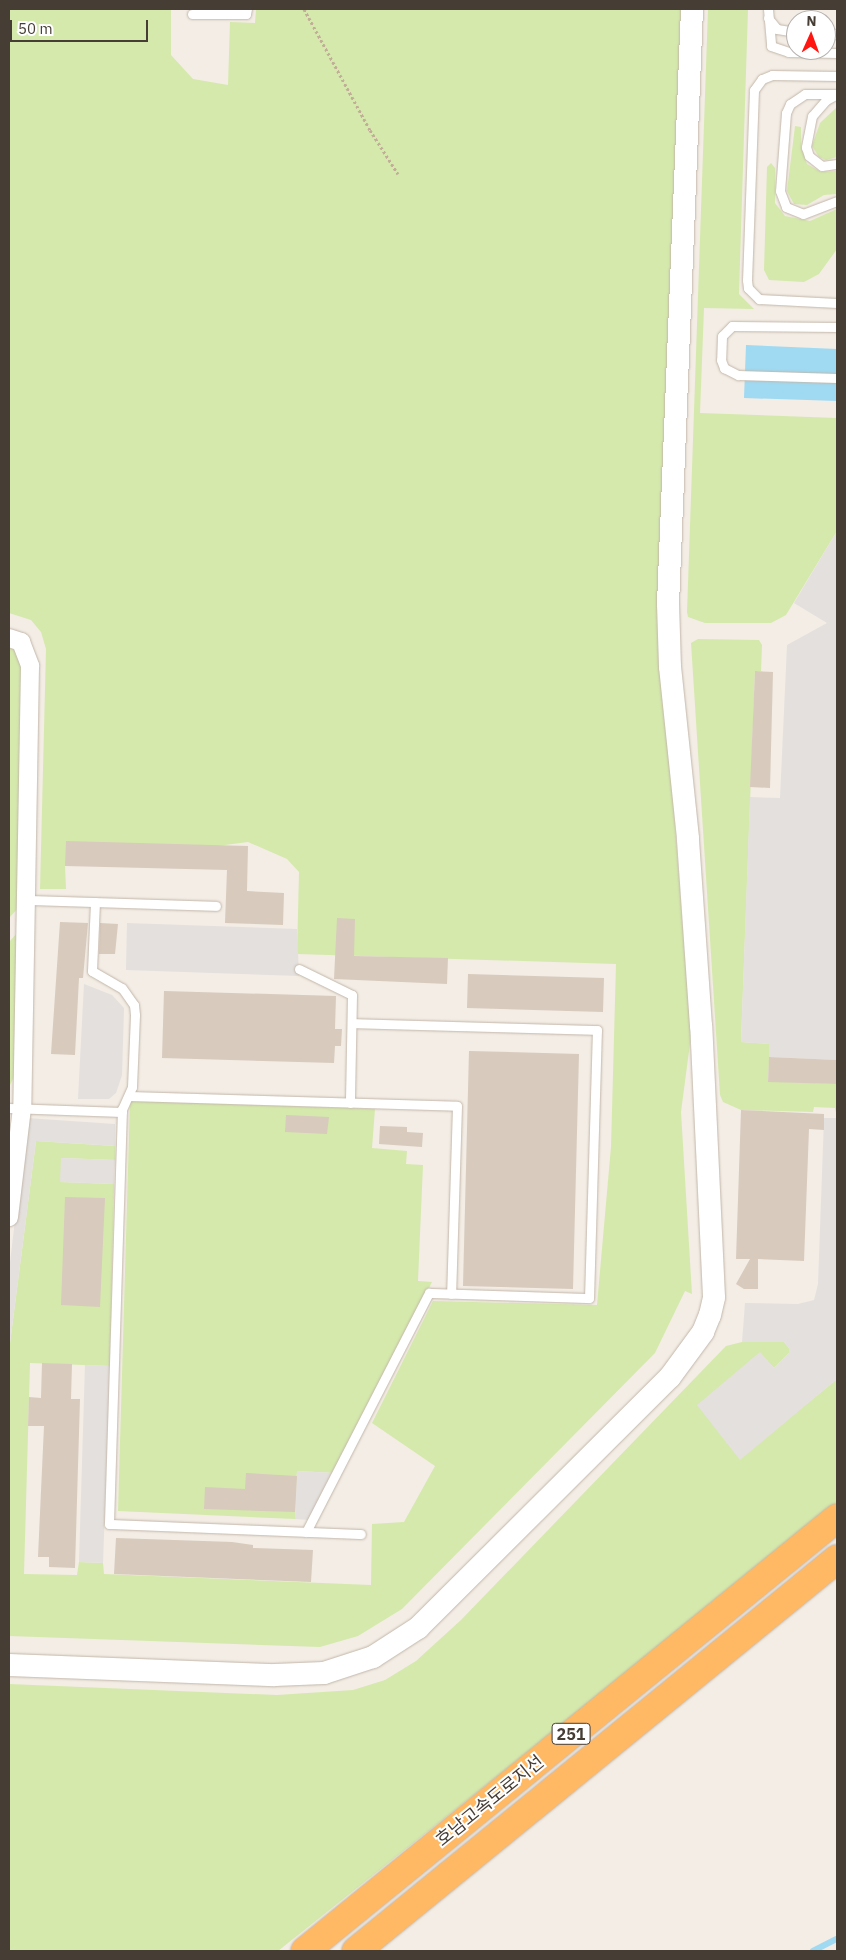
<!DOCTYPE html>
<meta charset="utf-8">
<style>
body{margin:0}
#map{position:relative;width:846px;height:1960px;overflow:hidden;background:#f3ede5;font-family:"IBM Plex Sans","Noto Sans KR",sans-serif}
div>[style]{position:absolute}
.green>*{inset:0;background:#d5e9ac}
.parking>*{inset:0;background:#e4e0dd}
.water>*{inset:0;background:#9fdaf2}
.stream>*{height:5.5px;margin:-2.75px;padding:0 2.75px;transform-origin:2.75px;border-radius:2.75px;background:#9fdaf2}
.building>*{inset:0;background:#d8cabd}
.path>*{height:3px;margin-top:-1.5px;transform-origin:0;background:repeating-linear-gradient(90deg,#c1ad98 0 2.5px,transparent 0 5px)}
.roads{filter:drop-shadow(0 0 1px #c2b6aa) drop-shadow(0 0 1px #c2b6aa)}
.service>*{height:9px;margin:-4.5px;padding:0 4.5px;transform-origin:4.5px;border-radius:4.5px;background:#fff}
.minor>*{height:18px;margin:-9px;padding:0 9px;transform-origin:9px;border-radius:9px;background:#fff}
.tertiary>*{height:22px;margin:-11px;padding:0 11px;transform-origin:11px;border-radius:11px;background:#fff}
.motorway>*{height:28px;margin:-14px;padding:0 14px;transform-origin:14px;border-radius:14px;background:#ffb864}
span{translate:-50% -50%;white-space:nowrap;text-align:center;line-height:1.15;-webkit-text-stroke:4px #fff;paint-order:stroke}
.shield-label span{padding:1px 4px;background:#fff;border:1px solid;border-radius:4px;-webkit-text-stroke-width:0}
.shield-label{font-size:16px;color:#463d34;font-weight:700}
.street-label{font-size:18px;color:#463d34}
.frame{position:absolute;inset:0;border:10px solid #463d34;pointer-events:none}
.north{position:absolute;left:786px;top:10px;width:50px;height:50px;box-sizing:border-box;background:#fff;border:1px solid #b5b1ae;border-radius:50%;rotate:2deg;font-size:14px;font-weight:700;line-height:20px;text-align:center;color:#463d34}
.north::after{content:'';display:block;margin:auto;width:18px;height:22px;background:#ff1610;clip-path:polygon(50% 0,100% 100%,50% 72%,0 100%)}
.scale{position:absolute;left:10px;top:20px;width:138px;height:22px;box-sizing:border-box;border:2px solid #463d34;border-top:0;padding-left:6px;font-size:15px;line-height:18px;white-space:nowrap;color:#463d34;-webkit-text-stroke:4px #fff;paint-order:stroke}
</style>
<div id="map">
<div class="green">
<i style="clip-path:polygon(9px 9px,171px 9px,171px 55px,193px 79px,228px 85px,230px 22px,255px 23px,256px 9px,682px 9px,671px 772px,691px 1036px,681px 1112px,692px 1294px,685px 1291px,655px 1353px,402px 1609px,358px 1636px,320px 1647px,9px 1636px,9px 1351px,36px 1141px,115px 1146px,115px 1160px,61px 1158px,61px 1182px,114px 1184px,110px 1366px,30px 1363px,24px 1574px,77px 1575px,79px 1562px,103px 1563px,104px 1574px,371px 1585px,372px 1524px,404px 1522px,435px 1466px,372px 1423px,433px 1301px,597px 1305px,611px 1147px,616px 964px,297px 954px,299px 872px,287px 859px,248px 842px,65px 866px,66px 889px,40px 889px,46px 649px,41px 632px,31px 620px,9px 613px)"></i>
<i style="clip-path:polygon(708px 9px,748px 9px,739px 294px,754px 309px,704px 308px,700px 413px,837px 418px,837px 531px,786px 615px,771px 623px,705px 623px,688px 617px,687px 612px)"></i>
<i style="clip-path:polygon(837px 107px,837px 157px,826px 160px,819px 157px,812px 146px,820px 123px)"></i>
<i style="clip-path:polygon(795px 126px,801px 127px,801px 147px,807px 164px,821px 172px,837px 171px,837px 194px,824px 195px,807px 205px,794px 204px,787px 191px)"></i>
<i style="clip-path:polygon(771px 163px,775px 168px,775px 203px,785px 216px,810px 221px,837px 209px,837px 249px,819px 274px,804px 282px,769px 280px,764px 270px,767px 167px)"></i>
<i style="clip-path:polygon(698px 639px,759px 640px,762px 645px,761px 671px,755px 671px,741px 1042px,770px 1044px,768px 1081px,837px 1084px,837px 1118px,835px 1108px,814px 1107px,813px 1112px,741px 1110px,723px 1102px,720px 1095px,691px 643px)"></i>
<i style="clip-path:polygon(9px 647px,16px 651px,21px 667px,21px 905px,9px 918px)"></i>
<i style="clip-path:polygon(18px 932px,14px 1077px,9px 1087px,9px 942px)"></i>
<i style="clip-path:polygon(130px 1101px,375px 1109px,372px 1148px,407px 1151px,406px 1164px,423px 1165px,418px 1281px,432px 1282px,335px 1473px,297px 1471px,295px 1519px,118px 1511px)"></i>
<i style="clip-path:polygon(742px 1342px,784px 1342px,789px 1348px,789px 1353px,774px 1368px,760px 1353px,740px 1459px,837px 1379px,837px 1505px,278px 1951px,9px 1951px,9px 1684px,277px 1695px,353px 1690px,385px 1680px,416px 1661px,461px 1620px,726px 1346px)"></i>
</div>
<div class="parking">
<i style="clip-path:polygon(837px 531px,837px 1060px,769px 1057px,769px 1044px,741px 1042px,750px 797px,780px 798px,787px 645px,827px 623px,794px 603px)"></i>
<i style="clip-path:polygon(127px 923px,297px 929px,299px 976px,126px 970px)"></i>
<i style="clip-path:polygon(84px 984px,112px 995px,124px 1008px,122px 1075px,116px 1093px,109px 1099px,78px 1099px)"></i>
<i style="clip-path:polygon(27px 1118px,115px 1124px,115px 1146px,36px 1141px,9px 1351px,9px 1271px)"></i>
<i style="clip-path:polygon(824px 1118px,837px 1118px,837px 1379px,740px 1460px,697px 1405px,760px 1352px,774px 1368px,789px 1353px,789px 1348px,784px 1342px,742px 1342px,745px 1303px,798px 1304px,814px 1300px,818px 1284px)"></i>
<i style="clip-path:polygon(61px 1158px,115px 1160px,114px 1184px,60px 1182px)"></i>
<i style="clip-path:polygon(85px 1365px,110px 1366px,103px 1563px,79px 1562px)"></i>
<i style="clip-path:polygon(297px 1471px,335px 1473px,310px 1520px,295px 1519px)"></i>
</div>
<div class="water">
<i style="clip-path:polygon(746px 345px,837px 349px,837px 401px,744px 398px)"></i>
</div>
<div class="stream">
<i style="left:813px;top:1951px;width:27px;rotate:-27deg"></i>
</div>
<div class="building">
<i style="clip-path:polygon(755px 671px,773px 672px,770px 788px,750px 787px)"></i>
<i style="clip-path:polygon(66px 841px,248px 846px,247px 891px,284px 893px,283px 925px,225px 923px,227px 870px,65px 866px)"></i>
<i style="clip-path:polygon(337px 918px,355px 919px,354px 956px,448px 958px,447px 984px,334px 979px)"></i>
<i style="clip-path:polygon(60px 922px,88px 923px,83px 978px,79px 978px,75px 1055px,51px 1054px)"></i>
<i style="clip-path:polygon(100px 923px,118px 924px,115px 954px,99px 954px)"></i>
<i style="clip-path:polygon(468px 974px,604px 978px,603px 1012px,467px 1008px)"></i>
<i style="clip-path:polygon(164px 991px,336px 996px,335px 1029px,342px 1029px,341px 1046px,335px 1046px,334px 1063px,162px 1058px)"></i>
<i style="clip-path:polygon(469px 1051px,579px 1054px,573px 1289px,463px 1286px)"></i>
<i style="clip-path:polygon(769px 1057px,837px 1060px,837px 1084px,768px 1082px)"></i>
<i style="clip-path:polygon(741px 1110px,824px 1114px,824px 1130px,809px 1129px,804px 1261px,758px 1259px,758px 1289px,744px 1289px,736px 1284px,750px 1259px,736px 1259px)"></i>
<i style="clip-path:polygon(286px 1115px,329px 1117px,327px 1134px,285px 1132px)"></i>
<i style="clip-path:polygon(380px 1126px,407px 1127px,407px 1132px,423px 1133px,422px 1147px,379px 1144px)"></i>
<i style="clip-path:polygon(65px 1197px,105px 1198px,100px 1307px,61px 1305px)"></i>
<i style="clip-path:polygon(42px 1363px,72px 1364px,71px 1399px,80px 1399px,75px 1568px,49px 1567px,49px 1557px,38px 1557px,44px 1426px,28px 1426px,29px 1397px,41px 1398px)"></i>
<i style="clip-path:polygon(246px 1473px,297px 1476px,295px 1512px,204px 1509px,205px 1487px,245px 1489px)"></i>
<i style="clip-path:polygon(116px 1538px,232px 1542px,253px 1545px,253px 1548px,313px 1550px,311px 1582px,114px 1574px)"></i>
</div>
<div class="path">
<i style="left:304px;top:9px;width:138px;rotate:61.4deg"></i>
<i style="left:370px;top:130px;width:52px;rotate:57.5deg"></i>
</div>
<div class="roads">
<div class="service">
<i style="left:768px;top:9px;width:37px;rotate:85deg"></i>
<i style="left:771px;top:46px;width:18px;rotate:19deg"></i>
<i style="left:788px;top:52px;width:49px;rotate:1.2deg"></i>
<i style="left:192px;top:14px;width:54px"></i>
<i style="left:246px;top:14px;width:5px;rotate:-79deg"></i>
<i style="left:768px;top:18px;width:14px;rotate:51deg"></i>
<i style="left:777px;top:29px;width:19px;rotate:9deg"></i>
<i style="left:826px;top:34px;width:11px"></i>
<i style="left:837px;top:76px;width:65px;rotate:-179.1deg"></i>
<i style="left:772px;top:75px;width:11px;rotate:158deg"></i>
<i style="left:762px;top:79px;width:14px;rotate:126deg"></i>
<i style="left:754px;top:90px;width:190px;rotate:92.1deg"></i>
<i style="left:747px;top:280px;width:8px;rotate:83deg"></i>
<i style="left:748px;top:288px;width:16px;rotate:45deg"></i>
<i style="left:759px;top:299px;width:78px;rotate:2.9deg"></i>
<i style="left:837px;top:94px;width:32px;rotate:180deg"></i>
<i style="left:805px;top:94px;width:18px;rotate:146deg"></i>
<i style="left:790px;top:104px;width:10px;rotate:114deg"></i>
<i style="left:786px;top:113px;width:78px;rotate:94.4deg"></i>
<i style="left:780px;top:191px;width:17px;rotate:69deg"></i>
<i style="left:786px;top:207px;width:18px;rotate:22deg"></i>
<i style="left:803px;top:214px;width:36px;rotate:-21deg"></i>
<i style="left:837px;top:94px;width:13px;rotate:151deg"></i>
<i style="left:826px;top:100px;width:21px;rotate:131deg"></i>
<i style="left:812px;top:116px;width:32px;rotate:101deg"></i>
<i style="left:806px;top:147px;width:9px;rotate:72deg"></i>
<i style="left:809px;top:156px;width:16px;rotate:38deg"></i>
<i style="left:822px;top:166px;width:15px;rotate:-8deg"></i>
<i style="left:837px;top:327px;width:105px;rotate:-179.5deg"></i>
<i style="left:732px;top:326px;width:14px;rotate:135deg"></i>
<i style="left:722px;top:336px;width:24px;rotate:92deg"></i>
<i style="left:721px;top:360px;width:9px;rotate:69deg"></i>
<i style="left:724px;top:368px;width:16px;rotate:27deg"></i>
<i style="left:738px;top:375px;width:99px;rotate:1.7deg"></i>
<i style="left:26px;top:900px;width:190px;rotate:1.8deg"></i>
<i style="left:95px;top:902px;width:69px;rotate:92.5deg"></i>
<i style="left:92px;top:971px;width:34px;rotate:30deg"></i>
<i style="left:122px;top:988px;width:21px;rotate:55deg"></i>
<i style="left:134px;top:1005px;width:10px;rotate:84deg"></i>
<i style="left:135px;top:1015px;width:72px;rotate:92.4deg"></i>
<i style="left:132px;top:1087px;width:24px;rotate:114deg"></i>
<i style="left:122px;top:1109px;width:415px;rotate:91.8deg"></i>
<i style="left:109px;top:1524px;width:252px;rotate:2.3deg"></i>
<i style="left:299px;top:969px;width:59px;rotate:26.1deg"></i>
<i style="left:352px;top:995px;width:108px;rotate:91.1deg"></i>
<i style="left:129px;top:1096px;width:328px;rotate:1.7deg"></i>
<i style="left:457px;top:1106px;width:188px;rotate:91.8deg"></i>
<i style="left:9px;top:1108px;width:113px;rotate:2deg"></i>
<i style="left:306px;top:1532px;width:269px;rotate:-62.8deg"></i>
<i style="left:429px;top:1293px;width:160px;rotate:1.8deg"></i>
<i style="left:589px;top:1298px;width:268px;rotate:-88.3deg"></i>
<i style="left:597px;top:1030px;width:245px;rotate:-178.4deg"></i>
</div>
<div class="minor">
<i style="left:9px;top:638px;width:13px;rotate:18deg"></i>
<i style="left:21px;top:642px;width:26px;rotate:69deg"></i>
<i style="left:30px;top:666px;width:442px;rotate:91deg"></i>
<i style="left:22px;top:1108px;width:110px;rotate:96.8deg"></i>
</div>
<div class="tertiary">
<i style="left:9px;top:1665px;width:266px;rotate:2.2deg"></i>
<i style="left:275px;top:1675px;width:49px;rotate:-2.3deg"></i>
<i style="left:324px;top:1673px;width:52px;rotate:-18.1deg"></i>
<i style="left:373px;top:1657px;width:54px;rotate:-32.8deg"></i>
<i style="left:418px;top:1628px;width:356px;rotate:-44.9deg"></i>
<i style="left:670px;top:1377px;width:56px;rotate:-53.7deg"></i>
<i style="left:703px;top:1332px;width:18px;rotate:-68deg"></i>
<i style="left:710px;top:1315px;width:18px;rotate:-77deg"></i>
<i style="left:714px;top:1297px;width:271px;rotate:-92.7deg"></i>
<i style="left:701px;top:1026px;width:188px;rotate:-94deg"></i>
<i style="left:688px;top:838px;width:172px;rotate:-96deg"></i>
<i style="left:670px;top:667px;width:63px;rotate:-91.8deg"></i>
<i style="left:668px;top:604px;width:595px;rotate:-87.69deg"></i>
</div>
<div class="motorway">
<i style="left:305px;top:1951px;width:686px;rotate:-39.14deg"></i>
<i style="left:356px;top:1951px;width:621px;rotate:-39.18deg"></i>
</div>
</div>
<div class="shield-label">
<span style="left:571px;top:1734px">251</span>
</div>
<div class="street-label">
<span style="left:490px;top:1801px;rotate:-39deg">호남고속도로지선</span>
</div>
<div class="frame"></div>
<div class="north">N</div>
<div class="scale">50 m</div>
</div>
